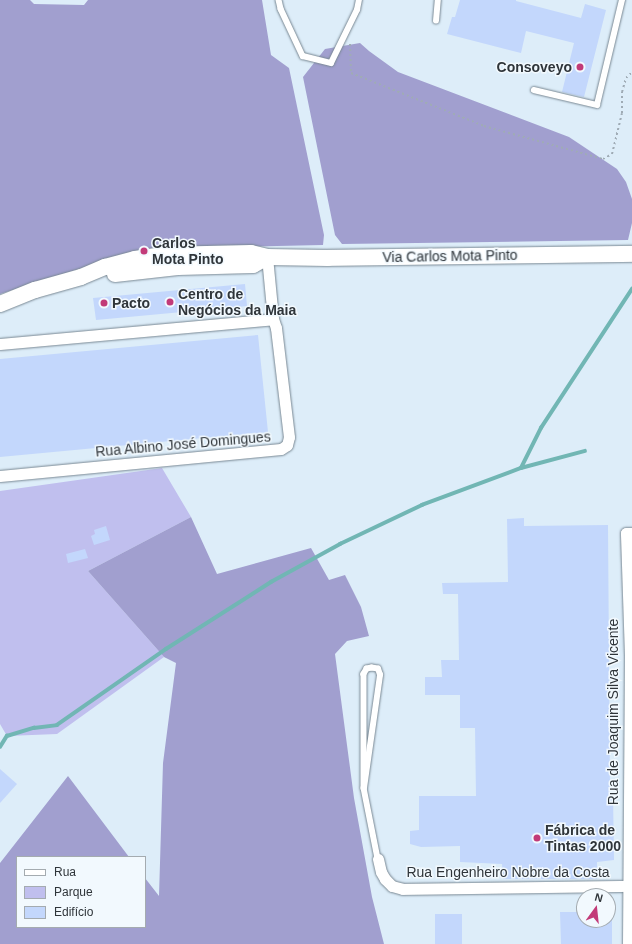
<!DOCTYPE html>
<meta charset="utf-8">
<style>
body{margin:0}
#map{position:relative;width:632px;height:944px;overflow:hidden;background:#ddedf9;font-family:Arial,sans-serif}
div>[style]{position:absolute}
.green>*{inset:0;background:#c0bfee}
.forest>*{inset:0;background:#a19fcf}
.stream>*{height:3.5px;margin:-1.75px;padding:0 1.75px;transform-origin:1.75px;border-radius:1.75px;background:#71b6b4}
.building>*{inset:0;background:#c3d7fc}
.path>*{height:2px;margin-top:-1px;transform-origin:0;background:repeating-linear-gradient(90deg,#9fabb5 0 2px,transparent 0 5px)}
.roads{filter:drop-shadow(0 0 1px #798893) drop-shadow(0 0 1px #798893)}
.service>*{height:5.5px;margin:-2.75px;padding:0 2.75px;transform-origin:2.75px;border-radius:2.75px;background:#fff}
.minor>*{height:11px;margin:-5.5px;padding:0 5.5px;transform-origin:5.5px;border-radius:5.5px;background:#fff}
.secondary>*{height:16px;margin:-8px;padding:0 8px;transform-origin:8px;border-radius:8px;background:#fff}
.dots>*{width:11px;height:11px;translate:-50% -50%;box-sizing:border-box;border:2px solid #f2f9fe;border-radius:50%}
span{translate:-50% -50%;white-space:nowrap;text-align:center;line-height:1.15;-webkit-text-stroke:3px #f2f9fe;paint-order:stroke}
.poi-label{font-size:14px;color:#2f353a;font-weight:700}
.right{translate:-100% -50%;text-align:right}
.left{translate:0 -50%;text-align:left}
.street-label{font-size:14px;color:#2f353a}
.legend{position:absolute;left:16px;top:856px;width:130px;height:72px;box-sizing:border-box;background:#f2f9fe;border:1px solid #a4abb0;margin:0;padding:5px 7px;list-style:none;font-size:12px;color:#2f353a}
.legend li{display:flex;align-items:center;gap:8px;height:20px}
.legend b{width:20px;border:1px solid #a4abb0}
.north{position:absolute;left:576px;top:888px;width:40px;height:40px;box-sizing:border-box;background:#f2f9fe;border:1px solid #a4abb0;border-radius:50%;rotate:15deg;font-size:11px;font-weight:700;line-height:16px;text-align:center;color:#2f353a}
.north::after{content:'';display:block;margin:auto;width:14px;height:18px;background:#c23b79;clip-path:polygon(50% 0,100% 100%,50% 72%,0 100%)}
</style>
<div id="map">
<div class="green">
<i style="clip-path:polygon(162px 468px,191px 517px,88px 571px,164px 657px,57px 734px,7px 736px,0 724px,0 491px)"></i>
</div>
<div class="forest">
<i style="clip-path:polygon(0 0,30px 0,34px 4px,84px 5px,88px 0,262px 0,271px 55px,289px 68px,324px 235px,323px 245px,142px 249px,0 294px)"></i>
<i style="clip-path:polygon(360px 43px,369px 51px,398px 72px,569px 137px,617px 169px,626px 182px,632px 199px,632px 223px,628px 240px,342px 244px,335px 235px,303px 77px,325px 49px)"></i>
<i style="clip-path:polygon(191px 517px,217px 574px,311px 548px,329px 580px,345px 575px,361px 607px,369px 636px,347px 641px,335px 654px,354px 798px,372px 897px,384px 944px,0 944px,0 863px,68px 776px,129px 857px,17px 857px,17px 927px,145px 927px,145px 878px,159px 896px,163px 763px,176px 663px,164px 657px,88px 571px)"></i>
</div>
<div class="stream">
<i style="left:521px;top:468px;width:66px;rotate:-14.9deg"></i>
<i style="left:0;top:747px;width:13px;rotate:-58deg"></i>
<i style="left:7px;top:736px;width:28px;rotate:-17deg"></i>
<i style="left:34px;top:728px;width:23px;rotate:-7deg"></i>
<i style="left:57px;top:725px;width:133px;rotate:-34.9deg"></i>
<i style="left:166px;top:649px;width:125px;rotate:-32.5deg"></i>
<i style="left:271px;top:582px;width:79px;rotate:-28.8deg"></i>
<i style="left:340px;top:544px;width:91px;rotate:-25.4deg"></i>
<i style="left:422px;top:505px;width:106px;rotate:-20.5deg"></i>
<i style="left:521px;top:468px;width:45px;rotate:-63.4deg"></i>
<i style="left:541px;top:428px;width:166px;rotate:-56.8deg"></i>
</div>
<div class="building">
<i style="clip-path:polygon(460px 0,516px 0,516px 1px,581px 18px,585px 4px,606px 10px,584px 97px,562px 92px,574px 43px,526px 31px,521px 53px,447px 34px,452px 17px,455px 17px)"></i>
<i style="clip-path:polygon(245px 284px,247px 306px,96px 320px,93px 298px)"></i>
<i style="clip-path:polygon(258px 335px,268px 432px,0 457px,0 359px)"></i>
<i style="clip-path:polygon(524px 518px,524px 526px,608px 525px,610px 794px,613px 794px,614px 860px,597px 862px,597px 879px,503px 879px,502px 864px,460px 862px,460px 846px,421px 847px,410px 844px,410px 831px,419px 830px,419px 796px,476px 796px,475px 728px,460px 728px,460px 695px,425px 695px,425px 677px,442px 677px,441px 660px,459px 660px,458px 594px,443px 594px,442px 583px,508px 582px,507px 519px)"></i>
<i style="clip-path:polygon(106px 526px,110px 540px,94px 545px,91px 536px,95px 534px,94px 530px)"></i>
<i style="clip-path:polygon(85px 549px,88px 558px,68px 563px,66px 554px)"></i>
<i style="clip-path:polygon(0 769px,17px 784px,0 803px)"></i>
<i style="clip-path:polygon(560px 912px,584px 912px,584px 920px,612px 920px,612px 944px,561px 944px)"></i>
<i style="clip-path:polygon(435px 914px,462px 914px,462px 944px,435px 944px)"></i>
</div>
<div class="path">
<i style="left:350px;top:44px;width:29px;rotate:88deg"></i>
<i style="left:351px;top:73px;width:143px;rotate:21.7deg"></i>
<i style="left:484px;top:126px;width:123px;rotate:15.5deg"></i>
<i style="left:603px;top:159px;width:10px;rotate:-29deg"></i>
<i style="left:612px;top:154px;width:42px;rotate:-76.3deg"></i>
<i style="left:622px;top:113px;width:21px;rotate:-90deg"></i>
<i style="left:622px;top:92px;width:15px;rotate:-74deg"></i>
<i style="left:626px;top:78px;width:8px;rotate:-45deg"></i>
</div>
<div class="roads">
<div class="service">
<i style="left:279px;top:0;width:9px;rotate:77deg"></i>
<i style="left:281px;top:9px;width:52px;rotate:64.9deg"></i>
<i style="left:303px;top:56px;width:29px;rotate:14deg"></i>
<i style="left:331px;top:63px;width:59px;rotate:-63.9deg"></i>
<i style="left:357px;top:10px;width:10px;rotate:-79deg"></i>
<i style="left:436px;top:21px;width:21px;rotate:-85deg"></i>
<i style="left:534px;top:90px;width:65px;rotate:13.4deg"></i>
<i style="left:597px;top:105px;width:108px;rotate:-76.6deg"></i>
<i style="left:364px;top:788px;width:114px;rotate:-81.9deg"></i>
<i style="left:380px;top:675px;width:6px;rotate:-108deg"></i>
<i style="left:378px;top:669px;width:6px;rotate:-171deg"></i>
<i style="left:372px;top:668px;width:5px;rotate:169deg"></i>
<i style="left:367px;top:669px;width:6px;rotate:121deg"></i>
<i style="left:364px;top:674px;width:114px;rotate:90deg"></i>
<i style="left:364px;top:788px;width:72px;rotate:78.8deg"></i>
</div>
<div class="minor">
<i style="left:0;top:344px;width:274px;rotate:-5.2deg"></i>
<i style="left:0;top:476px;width:282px;rotate:-5.5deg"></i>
<i style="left:281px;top:449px;width:7px;rotate:-34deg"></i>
<i style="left:287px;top:445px;width:8px;rotate:-76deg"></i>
<i style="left:289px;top:437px;width:110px;rotate:-96.8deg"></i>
<i style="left:276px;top:328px;width:9px;rotate:-108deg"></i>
<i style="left:273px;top:319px;width:62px;rotate:-95.5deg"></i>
<i style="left:378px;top:859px;width:13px;rotate:77deg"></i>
<i style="left:381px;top:872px;width:8px;rotate:60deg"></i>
<i style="left:385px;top:879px;width:10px;rotate:45deg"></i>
<i style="left:392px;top:886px;width:11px;rotate:15deg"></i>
<i style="left:403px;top:889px;width:229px;rotate:-0.8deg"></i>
<i style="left:628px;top:944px;width:289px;rotate:-89.6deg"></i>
<i style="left:630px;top:655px;width:122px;rotate:-91.9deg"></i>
<i style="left:626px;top:533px;width:6px"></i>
</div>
<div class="secondary">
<i style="left:115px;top:274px;width:63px;rotate:-6.3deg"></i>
<i style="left:178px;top:267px;width:75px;rotate:-1.5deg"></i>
<i style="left:253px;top:265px;width:16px;rotate:-30deg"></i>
<i style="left:0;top:304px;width:38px;rotate:-22deg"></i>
<i style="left:35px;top:290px;width:48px;rotate:-15.8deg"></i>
<i style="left:81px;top:277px;width:26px;rotate:-23deg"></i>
<i style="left:105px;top:267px;width:31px;rotate:-15deg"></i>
<i style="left:135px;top:259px;width:27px;rotate:-8deg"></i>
<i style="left:162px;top:255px;width:89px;rotate:-1.3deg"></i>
<i style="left:251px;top:253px;width:16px;rotate:14deg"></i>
<i style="left:267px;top:257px;width:61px;rotate:0.9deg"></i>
<i style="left:328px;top:258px;width:304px;rotate:-0.8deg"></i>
</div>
</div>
<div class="dots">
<i style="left:580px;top:67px;background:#c23b79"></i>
<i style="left:144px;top:251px;background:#c23b79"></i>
<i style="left:170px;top:302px;background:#c23b79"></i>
<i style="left:104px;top:303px;background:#c23b79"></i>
<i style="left:537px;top:838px;background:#c23b79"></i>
</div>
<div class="poi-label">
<span class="right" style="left:572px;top:67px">Consoveyo</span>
<span class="left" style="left:152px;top:251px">Carlos<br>Mota Pinto</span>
<span class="left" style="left:178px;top:302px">Centro de<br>Negócios da Maia</span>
<span class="left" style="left:112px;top:303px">Pacto</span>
<span class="left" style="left:545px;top:838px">Fábrica de<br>Tintas 2000</span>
</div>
<div class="street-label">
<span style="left:450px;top:256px;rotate:-1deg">Via Carlos Mota Pinto</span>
<span style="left:183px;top:444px;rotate:-5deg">Rua Albino José Domingues</span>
<span style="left:613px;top:712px;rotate:-90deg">Rua de Joaquim Silva Vicente</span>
<span style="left:508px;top:872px">Rua Engenheiro Nobre da Costa</span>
</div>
<ul class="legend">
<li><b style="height:5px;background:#fff"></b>Rua</li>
<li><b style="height:11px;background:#c0bfee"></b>Parque</li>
<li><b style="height:11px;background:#c3d7fc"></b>Edifício</li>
</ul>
<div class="north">N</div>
</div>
